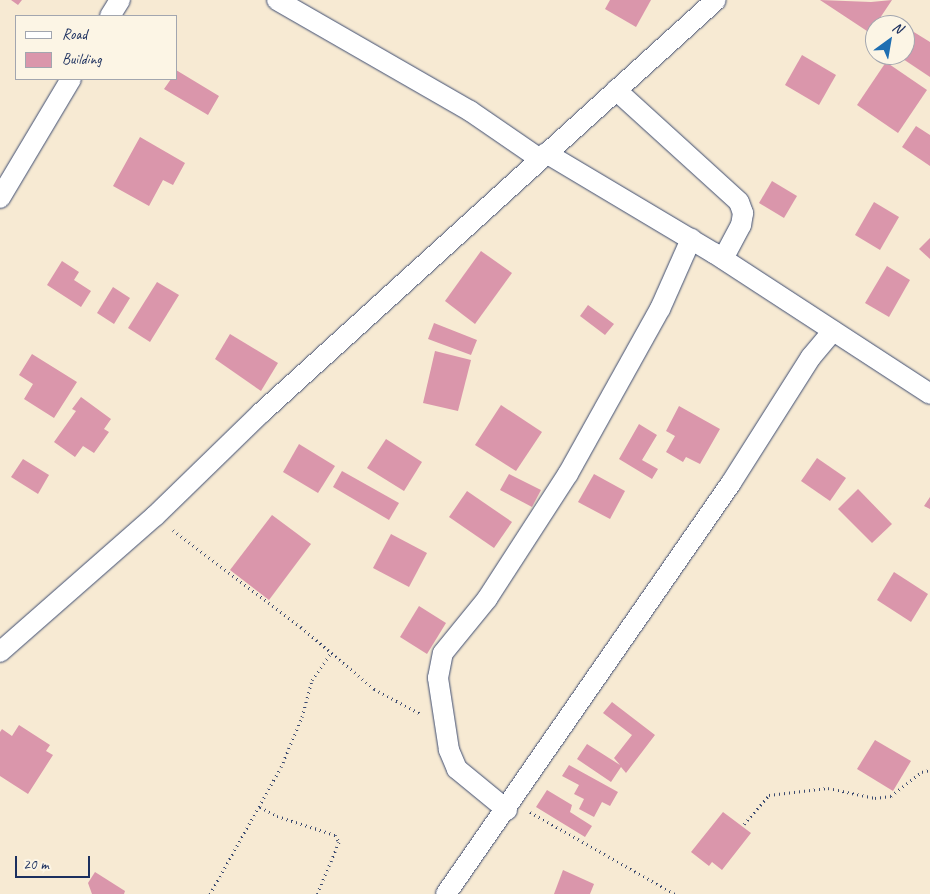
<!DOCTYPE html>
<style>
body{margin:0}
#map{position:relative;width:930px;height:894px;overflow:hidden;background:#f7ead3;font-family:Caveat,sans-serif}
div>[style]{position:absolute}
.building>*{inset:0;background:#da96ab}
.path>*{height:3px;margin-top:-1.5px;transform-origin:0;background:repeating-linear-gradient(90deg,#3c4b70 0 1px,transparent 0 5px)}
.roads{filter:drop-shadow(0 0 1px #3c4b70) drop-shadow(0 0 1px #3c4b70)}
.street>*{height:20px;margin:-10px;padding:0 10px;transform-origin:10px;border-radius:10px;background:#fff}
span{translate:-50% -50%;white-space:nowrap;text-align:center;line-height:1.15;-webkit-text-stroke:4px #fcf5e5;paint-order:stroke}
.legend{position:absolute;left:15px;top:15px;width:162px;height:65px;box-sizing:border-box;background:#fcf5e5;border:1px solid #a2a6af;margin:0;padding:6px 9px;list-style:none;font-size:15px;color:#1b2f5e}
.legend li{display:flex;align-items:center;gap:10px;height:25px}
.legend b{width:25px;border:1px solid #a2a6af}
.north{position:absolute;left:865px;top:15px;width:50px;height:50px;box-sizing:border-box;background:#fcf5e5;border:1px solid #a2a6af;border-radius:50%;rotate:32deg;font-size:14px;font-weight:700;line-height:20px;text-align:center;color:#1b2f5e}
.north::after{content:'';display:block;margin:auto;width:18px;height:22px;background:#1f6fb2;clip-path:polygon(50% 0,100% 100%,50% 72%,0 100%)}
.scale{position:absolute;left:15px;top:856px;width:75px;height:22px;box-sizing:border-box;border:2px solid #1b2f5e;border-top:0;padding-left:6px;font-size:15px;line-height:18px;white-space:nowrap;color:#1b2f5e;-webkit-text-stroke:4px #fcf5e5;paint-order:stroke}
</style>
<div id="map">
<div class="building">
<i style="clip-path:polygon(11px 0,22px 0,18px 5px)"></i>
<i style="clip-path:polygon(610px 0,651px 0,636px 27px,605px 9px)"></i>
<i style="clip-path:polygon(820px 0,871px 2px,892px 0,870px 33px)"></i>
<i style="clip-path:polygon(909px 29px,930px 42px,930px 77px,897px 55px,905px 55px,905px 36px)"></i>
<i style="clip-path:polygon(802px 55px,836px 75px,819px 105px,785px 85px)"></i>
<i style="clip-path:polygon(886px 62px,927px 90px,898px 133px,857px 105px)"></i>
<i style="clip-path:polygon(176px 70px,219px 96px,208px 115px,164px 89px,171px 79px,176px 79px)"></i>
<i style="clip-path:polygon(916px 126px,930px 135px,930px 166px,902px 147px)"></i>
<i style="clip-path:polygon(140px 137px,185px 163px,173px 185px,163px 180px,149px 206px,113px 186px)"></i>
<i style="clip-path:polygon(772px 181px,797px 196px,784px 218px,759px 203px)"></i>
<i style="clip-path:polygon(874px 202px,899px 217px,880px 250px,855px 235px)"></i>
<i style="clip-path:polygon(930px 238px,930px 259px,919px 249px)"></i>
<i style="clip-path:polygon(481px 251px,512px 273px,475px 324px,445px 301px)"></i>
<i style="clip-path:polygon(62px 261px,79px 272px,74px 280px,91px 291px,81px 307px,47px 285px)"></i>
<i style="clip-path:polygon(887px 266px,910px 280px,889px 317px,865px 303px)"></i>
<i style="clip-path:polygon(157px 282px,179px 295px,150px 342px,128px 328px)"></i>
<i style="clip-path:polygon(113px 287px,130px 298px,114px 324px,97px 313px)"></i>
<i style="clip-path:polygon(588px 305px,614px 324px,605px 335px,580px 316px)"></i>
<i style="clip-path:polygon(434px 323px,477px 340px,471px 355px,428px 339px)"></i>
<i style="clip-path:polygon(230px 334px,278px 363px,261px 391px,215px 359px)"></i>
<i style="clip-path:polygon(435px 351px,471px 360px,458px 411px,423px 403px)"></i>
<i style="clip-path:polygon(32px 354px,77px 382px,54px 418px,24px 399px,33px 384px,19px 375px)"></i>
<i style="clip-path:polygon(81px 397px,111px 419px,104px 429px,109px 432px,94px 453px,83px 446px,75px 457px,54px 442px,76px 411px,72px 409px)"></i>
<i style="clip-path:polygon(501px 405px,542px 432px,516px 471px,475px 445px)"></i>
<i style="clip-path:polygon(679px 406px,720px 429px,700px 464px,686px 457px,683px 462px,666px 452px,675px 436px,666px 431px)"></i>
<i style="clip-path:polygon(639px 424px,657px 435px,642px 460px,658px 469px,652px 479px,619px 459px)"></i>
<i style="clip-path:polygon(386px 439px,422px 462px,404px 491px,367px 468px)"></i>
<i style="clip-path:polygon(299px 444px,335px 466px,318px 493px,283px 472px)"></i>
<i style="clip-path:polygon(817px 458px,846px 478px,830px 501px,801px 481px)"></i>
<i style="clip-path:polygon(23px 459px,49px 475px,38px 494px,11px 477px)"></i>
<i style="clip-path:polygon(342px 471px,399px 503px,389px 520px,333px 487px)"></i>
<i style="clip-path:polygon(509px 474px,541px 490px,532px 507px,500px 490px)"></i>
<i style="clip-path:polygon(594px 474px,625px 491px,610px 519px,578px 502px)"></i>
<i style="clip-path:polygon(858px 489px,892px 524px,872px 543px,838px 509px)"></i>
<i style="clip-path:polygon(467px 491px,512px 522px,494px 548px,449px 517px)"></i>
<i style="clip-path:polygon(930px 497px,930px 509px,924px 506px)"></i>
<i style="clip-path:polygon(272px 515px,311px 544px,269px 600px,230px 570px)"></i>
<i style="clip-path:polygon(391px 534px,427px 553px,409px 587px,373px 568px)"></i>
<i style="clip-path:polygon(894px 572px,928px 594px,911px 622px,877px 600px)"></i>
<i style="clip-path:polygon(419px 606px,446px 623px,427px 654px,400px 637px)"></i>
<i style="clip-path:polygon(612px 702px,655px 735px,626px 773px,621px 767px,611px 782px,577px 759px,587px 744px,620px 765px,614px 758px,632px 735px,603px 713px)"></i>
<i style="clip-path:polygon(19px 725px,50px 745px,46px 751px,53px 755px,28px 794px,0 776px,0 732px,2px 729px,12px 736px)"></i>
<i style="clip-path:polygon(875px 740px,911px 761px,893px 791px,857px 769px)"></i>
<i style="clip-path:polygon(569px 765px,618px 792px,610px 806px,602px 802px,594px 817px,579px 809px,584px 799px,574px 794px,579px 785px,562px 776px)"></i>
<i style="clip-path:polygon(547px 790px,572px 805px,570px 812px,592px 826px,585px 837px,536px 807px)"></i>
<i style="clip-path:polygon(723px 812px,751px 833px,722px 870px,712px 862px,709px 866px,691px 852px)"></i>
<i style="clip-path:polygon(563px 870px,594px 884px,590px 894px,554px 894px)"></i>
<i style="clip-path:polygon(95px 872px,125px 891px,124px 894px,92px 894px,88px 883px)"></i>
</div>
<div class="path">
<i style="left:173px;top:530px;width:161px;rotate:37.2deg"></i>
<i style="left:301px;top:627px;width:96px;rotate:40.3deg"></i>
<i style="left:374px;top:689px;width:53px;rotate:28deg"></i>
<i style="left:260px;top:807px;width:19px;rotate:28deg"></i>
<i style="left:277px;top:816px;width:61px;rotate:18.1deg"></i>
<i style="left:335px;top:835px;width:8px;rotate:60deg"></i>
<i style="left:339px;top:842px;width:56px;rotate:112.9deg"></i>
<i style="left:530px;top:812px;width:167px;rotate:29.5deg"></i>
<i style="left:744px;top:824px;width:38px;rotate:-49deg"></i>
<i style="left:769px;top:795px;width:59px;rotate:-6.8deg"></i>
<i style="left:828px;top:788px;width:48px;rotate:12deg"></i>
<i style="left:875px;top:798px;width:16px;rotate:-7deg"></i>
<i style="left:891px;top:796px;width:39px;rotate:-38deg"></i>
<i style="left:922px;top:772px;width:8px;rotate:-14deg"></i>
<i style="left:210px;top:894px;width:145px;rotate:-60.8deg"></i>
<i style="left:281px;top:767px;width:54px;rotate:-67.2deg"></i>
<i style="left:302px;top:717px;width:38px;rotate:-75deg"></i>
<i style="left:312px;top:680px;width:33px;rotate:-55deg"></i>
</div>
<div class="roads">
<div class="street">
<i style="left:277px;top:0;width:223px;rotate:29.9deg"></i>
<i style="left:470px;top:111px;width:85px;rotate:34.4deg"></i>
<i style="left:110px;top:16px;width:19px;rotate:-58deg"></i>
<i style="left:616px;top:90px;width:166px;rotate:42.3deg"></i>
<i style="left:739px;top:202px;width:12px;rotate:70deg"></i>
<i style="left:743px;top:213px;width:12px;rotate:99deg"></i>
<i style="left:741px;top:225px;width:38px;rotate:118deg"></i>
<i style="left:546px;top:153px;width:196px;rotate:30.8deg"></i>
<i style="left:714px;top:253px;width:258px;rotate:33.1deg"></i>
<i style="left:0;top:198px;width:139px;rotate:-59.2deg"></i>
<i style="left:0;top:652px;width:206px;rotate:-41.3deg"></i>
<i style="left:155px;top:516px;width:148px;rotate:-44.2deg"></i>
<i style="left:261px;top:413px;width:614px;rotate:-42.23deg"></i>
<i style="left:507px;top:810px;width:65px;rotate:-140.6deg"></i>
<i style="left:457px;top:769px;width:21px;rotate:-113deg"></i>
<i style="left:449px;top:750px;width:73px;rotate:-98.7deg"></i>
<i style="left:438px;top:678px;width:25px;rotate:-79deg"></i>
<i style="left:443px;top:653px;width:70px;rotate:-50.8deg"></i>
<i style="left:487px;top:599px;width:149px;rotate:-57.1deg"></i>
<i style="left:568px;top:474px;width:189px;rotate:-60.9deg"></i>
<i style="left:660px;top:309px;width:77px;rotate:-66.1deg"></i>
<i style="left:446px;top:894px;width:500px;rotate:-55.26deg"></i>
<i style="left:731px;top:483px;width:149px;rotate:-57.6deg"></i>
<i style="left:811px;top:357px;width:34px;rotate:-50deg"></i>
</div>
</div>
<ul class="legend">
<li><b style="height:6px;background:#fff"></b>Road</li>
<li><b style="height:14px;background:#da96ab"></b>Building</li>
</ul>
<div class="north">N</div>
<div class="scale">20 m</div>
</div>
